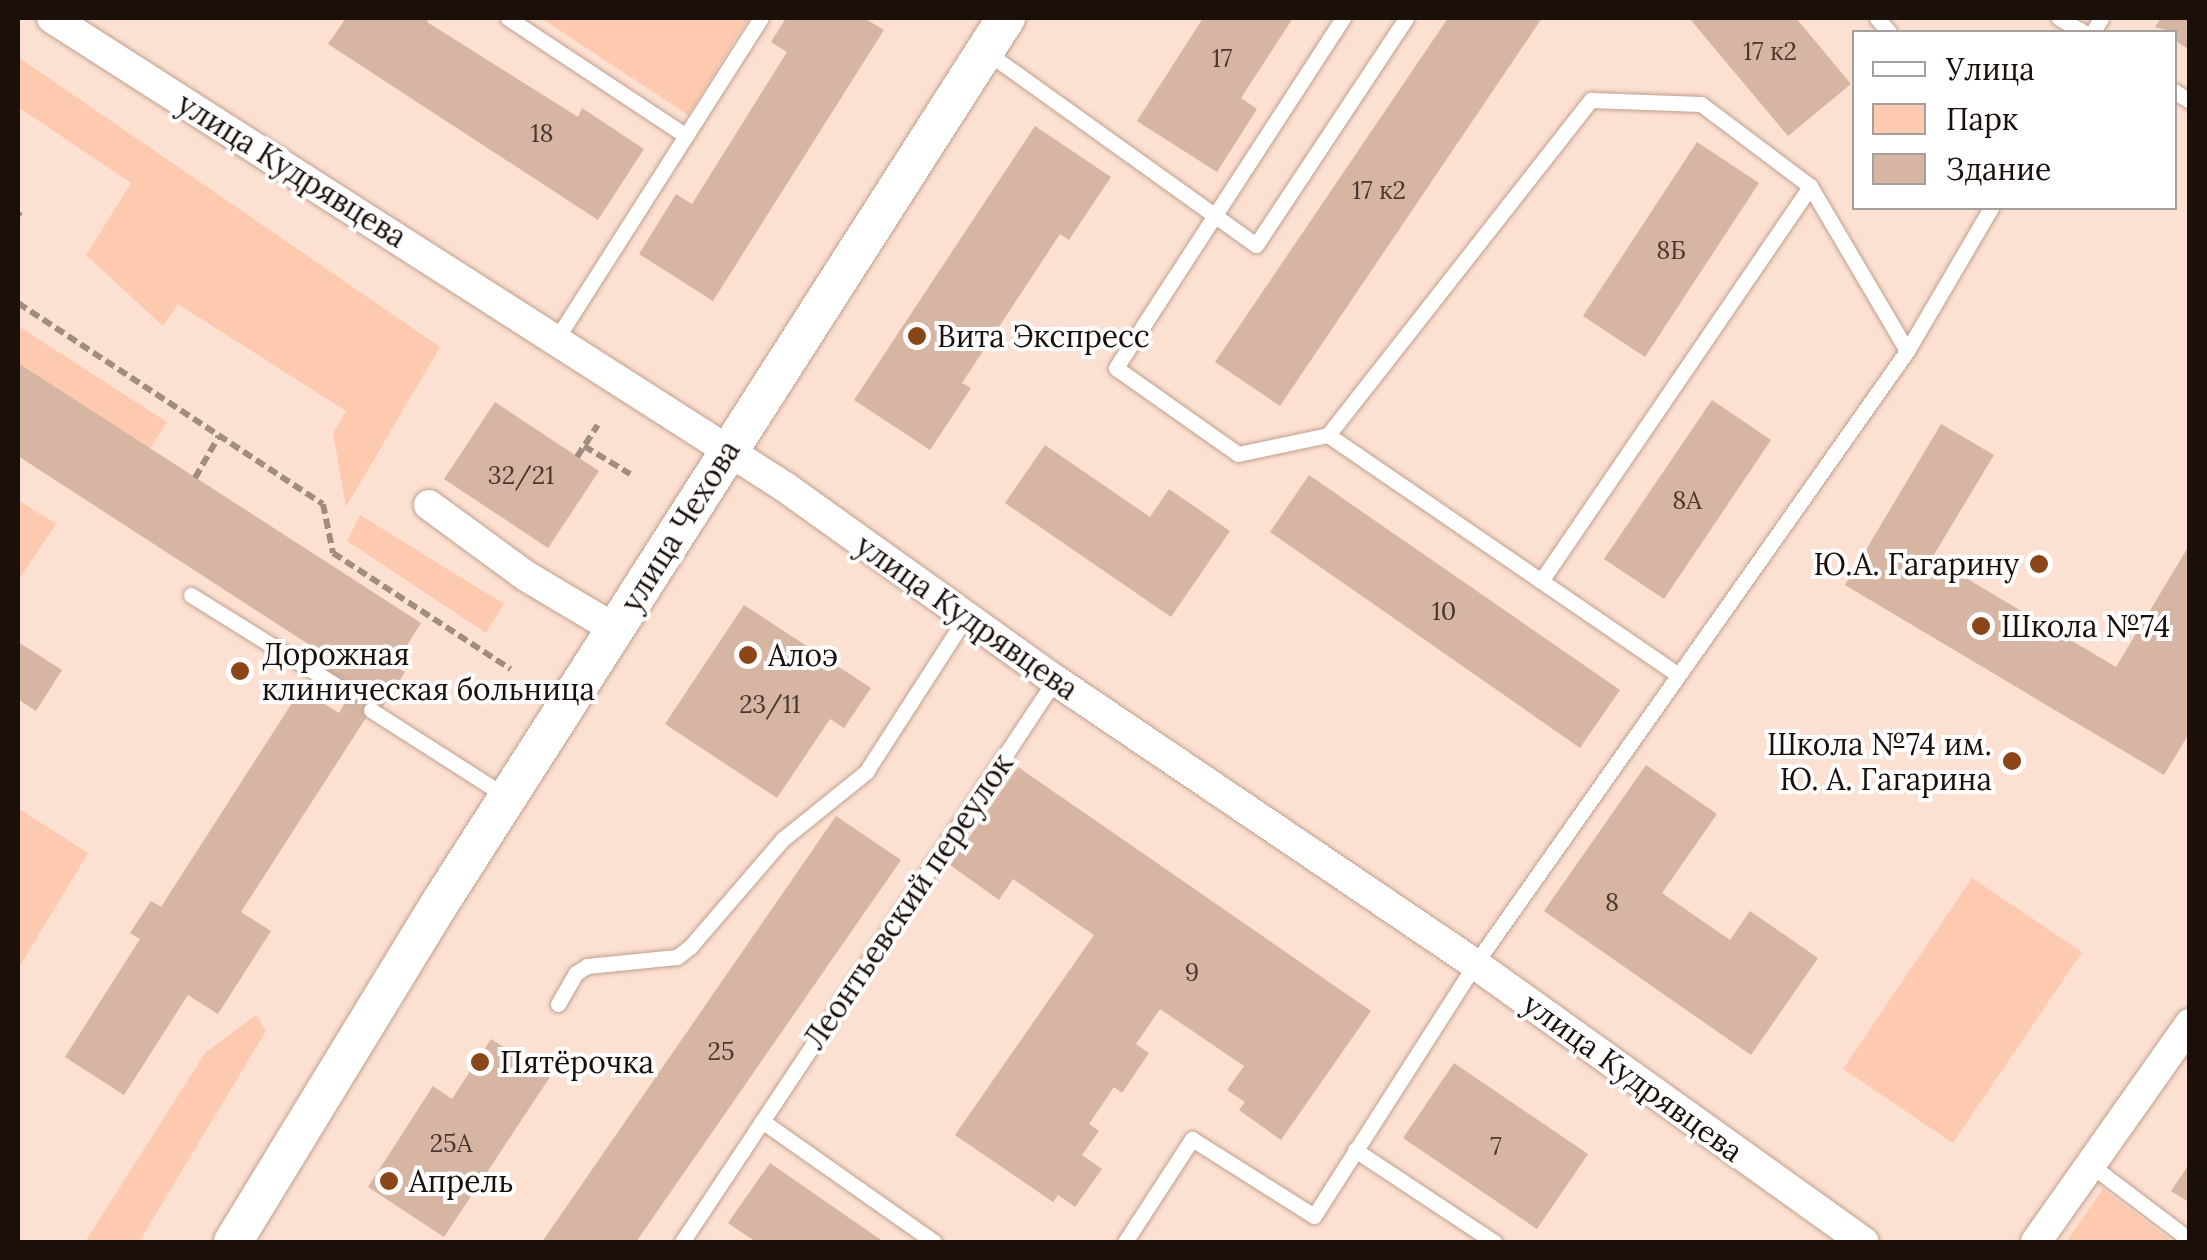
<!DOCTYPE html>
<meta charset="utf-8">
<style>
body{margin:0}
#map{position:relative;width:2207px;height:1260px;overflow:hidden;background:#fce0d1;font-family:Lora,serif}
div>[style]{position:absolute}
.green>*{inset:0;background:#fdcaaf}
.building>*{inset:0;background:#d6b5a3}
.path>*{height:6px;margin-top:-3px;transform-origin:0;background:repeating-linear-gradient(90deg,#a18c80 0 10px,transparent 0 15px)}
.roads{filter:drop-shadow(0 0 2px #c1a08f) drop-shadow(0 0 2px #c1a08f)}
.service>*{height:15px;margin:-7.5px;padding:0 7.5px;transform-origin:7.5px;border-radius:7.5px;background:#fff}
.minor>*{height:30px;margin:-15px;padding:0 15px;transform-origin:15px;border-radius:15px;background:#fff}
.tertiary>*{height:38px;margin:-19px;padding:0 19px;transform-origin:19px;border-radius:19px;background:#fff}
.dots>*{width:28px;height:28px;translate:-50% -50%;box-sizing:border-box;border:5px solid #fff;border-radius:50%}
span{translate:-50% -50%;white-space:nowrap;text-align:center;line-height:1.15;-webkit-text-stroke:8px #fff;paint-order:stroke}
.number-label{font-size:25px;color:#4a3830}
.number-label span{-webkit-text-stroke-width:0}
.street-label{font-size:30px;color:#1b0f09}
.poi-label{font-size:30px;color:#1b0f09}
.left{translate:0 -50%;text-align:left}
.right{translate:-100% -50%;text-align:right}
.frame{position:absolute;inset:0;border:20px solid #1b0f09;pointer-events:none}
.legend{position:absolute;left:1852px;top:30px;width:325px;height:180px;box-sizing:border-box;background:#fff;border:2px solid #a49f9d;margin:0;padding:12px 18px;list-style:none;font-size:30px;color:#1b0f09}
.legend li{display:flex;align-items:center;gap:20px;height:50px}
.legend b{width:50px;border:2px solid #a49f9d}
</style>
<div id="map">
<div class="green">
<i style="clip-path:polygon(541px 18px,749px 18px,688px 115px)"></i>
<i style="clip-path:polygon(18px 57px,440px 347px,346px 507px,333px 433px,346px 411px,178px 304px,163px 326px,86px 255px,131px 183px,18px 107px)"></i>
<i style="clip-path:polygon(18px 326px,167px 422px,150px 449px,18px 363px)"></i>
<i style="clip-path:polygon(18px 500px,56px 524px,18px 581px)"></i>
<i style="clip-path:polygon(360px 515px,504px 604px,486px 633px,347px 541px)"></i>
<i style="clip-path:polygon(18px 808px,88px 853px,18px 969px)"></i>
<i style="clip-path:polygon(1972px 878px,2082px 952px,1953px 1143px,1843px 1069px)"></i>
<i style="clip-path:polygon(256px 1015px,266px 1031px,139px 1242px,85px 1242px,205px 1053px)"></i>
<i style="clip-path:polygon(2103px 1189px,2173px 1242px,2066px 1242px)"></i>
</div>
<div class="building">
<i style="clip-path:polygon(346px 18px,430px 18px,427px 22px,578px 117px,582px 108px,644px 149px,598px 220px,328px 44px)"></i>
<i style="clip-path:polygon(786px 18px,864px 18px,884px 30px,713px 301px,639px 254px,676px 194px,692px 204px,787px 52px,771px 42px)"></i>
<i style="clip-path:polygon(1203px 18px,1293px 18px,1241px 98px,1257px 109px,1217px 172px,1137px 121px)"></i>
<i style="clip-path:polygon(1448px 18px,1542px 18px,1280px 406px,1215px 362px)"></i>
<i style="clip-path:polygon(1689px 18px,1796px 18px,1851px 84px,1788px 136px)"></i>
<i style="clip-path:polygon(2161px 18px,2190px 18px,2190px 50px,2174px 40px,2174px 32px,2155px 27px)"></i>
<i style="clip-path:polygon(1035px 126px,1111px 177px,1069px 240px,1060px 234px,962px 383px,971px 388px,930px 450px,854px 400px)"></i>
<i style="clip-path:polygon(1697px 142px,1759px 183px,1645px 357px,1583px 316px)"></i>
<i style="clip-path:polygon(18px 363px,421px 623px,394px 666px,405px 672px,379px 713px,371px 710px,241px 912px,271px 931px,218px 1014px,188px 995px,124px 1095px,65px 1057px,140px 939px,130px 933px,151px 901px,161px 907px,301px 689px,339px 713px,350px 694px,308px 667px,319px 651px,18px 456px)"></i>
<i style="clip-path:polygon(1712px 400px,1771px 440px,1664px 599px,1604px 559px)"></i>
<i style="clip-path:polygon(495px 402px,599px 471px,548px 548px,444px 479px)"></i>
<i style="clip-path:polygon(1941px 424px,1994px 455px,1932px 558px,2116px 667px,2190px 544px,2190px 732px,2164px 775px,1845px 585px)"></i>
<i style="clip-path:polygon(1045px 445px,1150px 517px,1169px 489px,1230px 531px,1171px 617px,1005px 503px)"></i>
<i style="clip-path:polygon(1309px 475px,1620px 690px,1580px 748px,1270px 532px)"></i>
<i style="clip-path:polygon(744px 605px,871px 688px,844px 728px,830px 719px,777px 798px,665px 724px)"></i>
<i style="clip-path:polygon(18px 642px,62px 670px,36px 711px,18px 699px)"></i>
<i style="clip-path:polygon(1646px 765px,1717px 814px,1662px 893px,1730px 940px,1750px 911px,1818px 958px,1751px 1055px,1544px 911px)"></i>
<i style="clip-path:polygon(1018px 767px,1371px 1011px,1281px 1140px,1239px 1110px,1245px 1102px,1227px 1090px,1244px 1066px,1160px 1009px,1136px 1044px,1149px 1053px,1122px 1093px,1114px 1087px,1089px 1124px,1099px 1131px,1082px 1155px,1102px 1169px,1075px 1207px,1058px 1195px,1053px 1202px,955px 1135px,1094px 935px,1013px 879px,999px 900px,950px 865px)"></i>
<i style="clip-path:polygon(836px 816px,901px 860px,636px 1242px,542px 1242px)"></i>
<i style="clip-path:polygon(491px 1039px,550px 1077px,444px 1237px,368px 1187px,433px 1086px,452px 1099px)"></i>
<i style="clip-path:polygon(1454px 1063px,1588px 1154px,1537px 1229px,1403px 1138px)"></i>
<i style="clip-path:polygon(770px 1163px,884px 1242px,756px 1242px,728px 1223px)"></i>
<i style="clip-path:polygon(2190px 1163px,2190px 1203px,2171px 1191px)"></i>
</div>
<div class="path">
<i style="left:18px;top:215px;width:4px;rotate:-56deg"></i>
<i style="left:18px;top:303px;width:365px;rotate:33.4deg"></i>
<i style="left:323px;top:504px;width:50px;rotate:78.5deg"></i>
<i style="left:333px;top:553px;width:212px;rotate:33.2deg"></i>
<i style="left:584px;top:446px;width:54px;rotate:31.3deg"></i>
<i style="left:577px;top:457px;width:38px;rotate:-57deg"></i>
<i style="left:195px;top:478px;width:48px;rotate:-60.3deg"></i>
</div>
<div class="roads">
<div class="service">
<i style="left:508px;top:18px;width:212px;rotate:33.5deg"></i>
<i style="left:1343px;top:18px;width:417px;rotate:123deg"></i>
<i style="left:1116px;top:368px;width:149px;rotate:35.2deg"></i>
<i style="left:1238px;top:454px;width:92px;rotate:-11.9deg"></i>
<i style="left:1328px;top:435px;width:423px;rotate:34.4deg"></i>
<i style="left:1877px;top:18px;width:18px;rotate:49deg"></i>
<i style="left:2059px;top:18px;width:28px;rotate:30deg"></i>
<i style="left:2093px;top:32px;width:16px;rotate:-60deg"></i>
<i style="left:985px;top:51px;width:333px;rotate:35.6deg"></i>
<i style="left:1256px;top:245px;width:272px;rotate:-56.5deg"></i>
<i style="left:2174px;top:91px;width:19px;rotate:32deg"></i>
<i style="left:557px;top:338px;width:379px;rotate:-57.5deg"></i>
<i style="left:1328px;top:435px;width:426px;rotate:-51.9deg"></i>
<i style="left:1591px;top:100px;width:110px;rotate:2.1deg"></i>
<i style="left:1701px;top:104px;width:136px;rotate:37deg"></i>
<i style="left:1810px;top:186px;width:191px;rotate:59.5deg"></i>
<i style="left:1541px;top:581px;width:478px;rotate:-55.7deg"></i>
<i style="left:191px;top:595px;width:187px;rotate:31.9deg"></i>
<i style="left:371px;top:710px;width:161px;rotate:32.6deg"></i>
<i style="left:558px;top:1004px;width:36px;rotate:-60deg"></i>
<i style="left:576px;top:973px;width:13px;rotate:-32deg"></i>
<i style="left:587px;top:966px;width:90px;rotate:-5.7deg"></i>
<i style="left:677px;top:957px;width:16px;rotate:-38deg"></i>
<i style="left:690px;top:947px;width:143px;rotate:-49.3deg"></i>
<i style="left:783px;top:839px;width:107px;rotate:-38.9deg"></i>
<i style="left:866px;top:772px;width:184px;rotate:-57.2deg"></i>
<i style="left:762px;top:1121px;width:210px;rotate:35.1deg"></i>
<i style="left:1355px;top:1150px;width:167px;rotate:33.5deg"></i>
<i style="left:2092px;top:1166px;width:123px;rotate:37.1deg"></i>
<i style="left:682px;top:1242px;width:675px;rotate:-56.43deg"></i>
<i style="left:1125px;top:1242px;width:123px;rotate:-57deg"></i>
<i style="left:1192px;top:1139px;width:144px;rotate:32.3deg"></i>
<i style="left:1314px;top:1216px;width:299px;rotate:-57.4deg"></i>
<i style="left:1475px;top:964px;width:750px;rotate:-54.83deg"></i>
<i style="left:1907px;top:351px;width:166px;rotate:-59.6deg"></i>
</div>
<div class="minor">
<i style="left:52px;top:18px;width:870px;rotate:32.61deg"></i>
<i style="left:785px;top:487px;width:332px;rotate:35.6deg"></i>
<i style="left:1055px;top:680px;width:507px;rotate:34.07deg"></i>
<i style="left:1475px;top:964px;width:478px;rotate:35.6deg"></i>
<i style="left:429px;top:505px;width:120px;rotate:36.2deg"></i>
<i style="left:526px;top:576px;width:104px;rotate:30.8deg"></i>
<i style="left:2036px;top:1242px;width:267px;rotate:-54.8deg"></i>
</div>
<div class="tertiary">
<i style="left:233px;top:1242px;width:397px;rotate:-58.6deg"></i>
<i style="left:440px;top:903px;width:1051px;rotate:-57.4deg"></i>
</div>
</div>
<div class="dots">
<i style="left:917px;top:336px;background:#8a4619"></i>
<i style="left:2039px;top:564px;background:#8a4619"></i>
<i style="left:1981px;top:626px;background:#8a4619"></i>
<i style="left:748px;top:655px;background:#8a4619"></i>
<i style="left:240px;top:671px;background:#8a4619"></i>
<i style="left:2012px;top:761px;background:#8a4619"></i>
<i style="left:480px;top:1062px;background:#8a4619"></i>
<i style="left:389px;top:1181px;background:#8a4619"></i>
</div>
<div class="number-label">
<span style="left:1770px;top:51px">17 к2</span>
<span style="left:1222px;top:58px">17</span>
<span style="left:542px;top:133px">18</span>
<span style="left:1379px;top:190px">17 к2</span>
<span style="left:1671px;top:250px">8Б</span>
<span style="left:521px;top:475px">32/21</span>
<span style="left:1687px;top:500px">8А</span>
<span style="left:1444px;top:611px">10</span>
<span style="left:770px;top:704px">23/11</span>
<span style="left:1612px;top:902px">8</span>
<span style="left:1192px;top:972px">9</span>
<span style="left:721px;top:1051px">25</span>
<span style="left:451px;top:1143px">25А</span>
<span style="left:1496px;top:1146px">7</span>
</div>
<div class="street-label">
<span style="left:292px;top:170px;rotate:32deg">улица Кудрявцева</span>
<span style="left:680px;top:526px;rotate:-58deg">улица Чехова</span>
<span style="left:967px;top:617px;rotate:35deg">улица Кудрявцева</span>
<span style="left:908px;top:901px;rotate:-56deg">Леонтьевский переулок</span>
<span style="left:1633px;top:1077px;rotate:36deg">улица Кудрявцева</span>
</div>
<div class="poi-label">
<span class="left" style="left:937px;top:336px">Вита Экспресс</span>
<span class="right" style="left:2019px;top:564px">Ю.А. Гагарину</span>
<span class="left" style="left:2001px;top:626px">Школа №74</span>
<span class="left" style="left:262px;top:671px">Дорожная<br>клиническая больница</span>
<span class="left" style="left:768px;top:655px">Алоэ</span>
<span class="right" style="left:1992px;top:761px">Школа №74 им.<br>Ю. А. Гагарина</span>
<span class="left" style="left:500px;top:1062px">Пятёрочка</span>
<span class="left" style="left:409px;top:1181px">Апрель</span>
</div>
<div class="frame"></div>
<ul class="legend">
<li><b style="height:12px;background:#fff"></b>Улица</li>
<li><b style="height:28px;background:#fdcaaf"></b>Парк</li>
<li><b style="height:28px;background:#d6b5a3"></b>Здание</li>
</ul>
</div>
